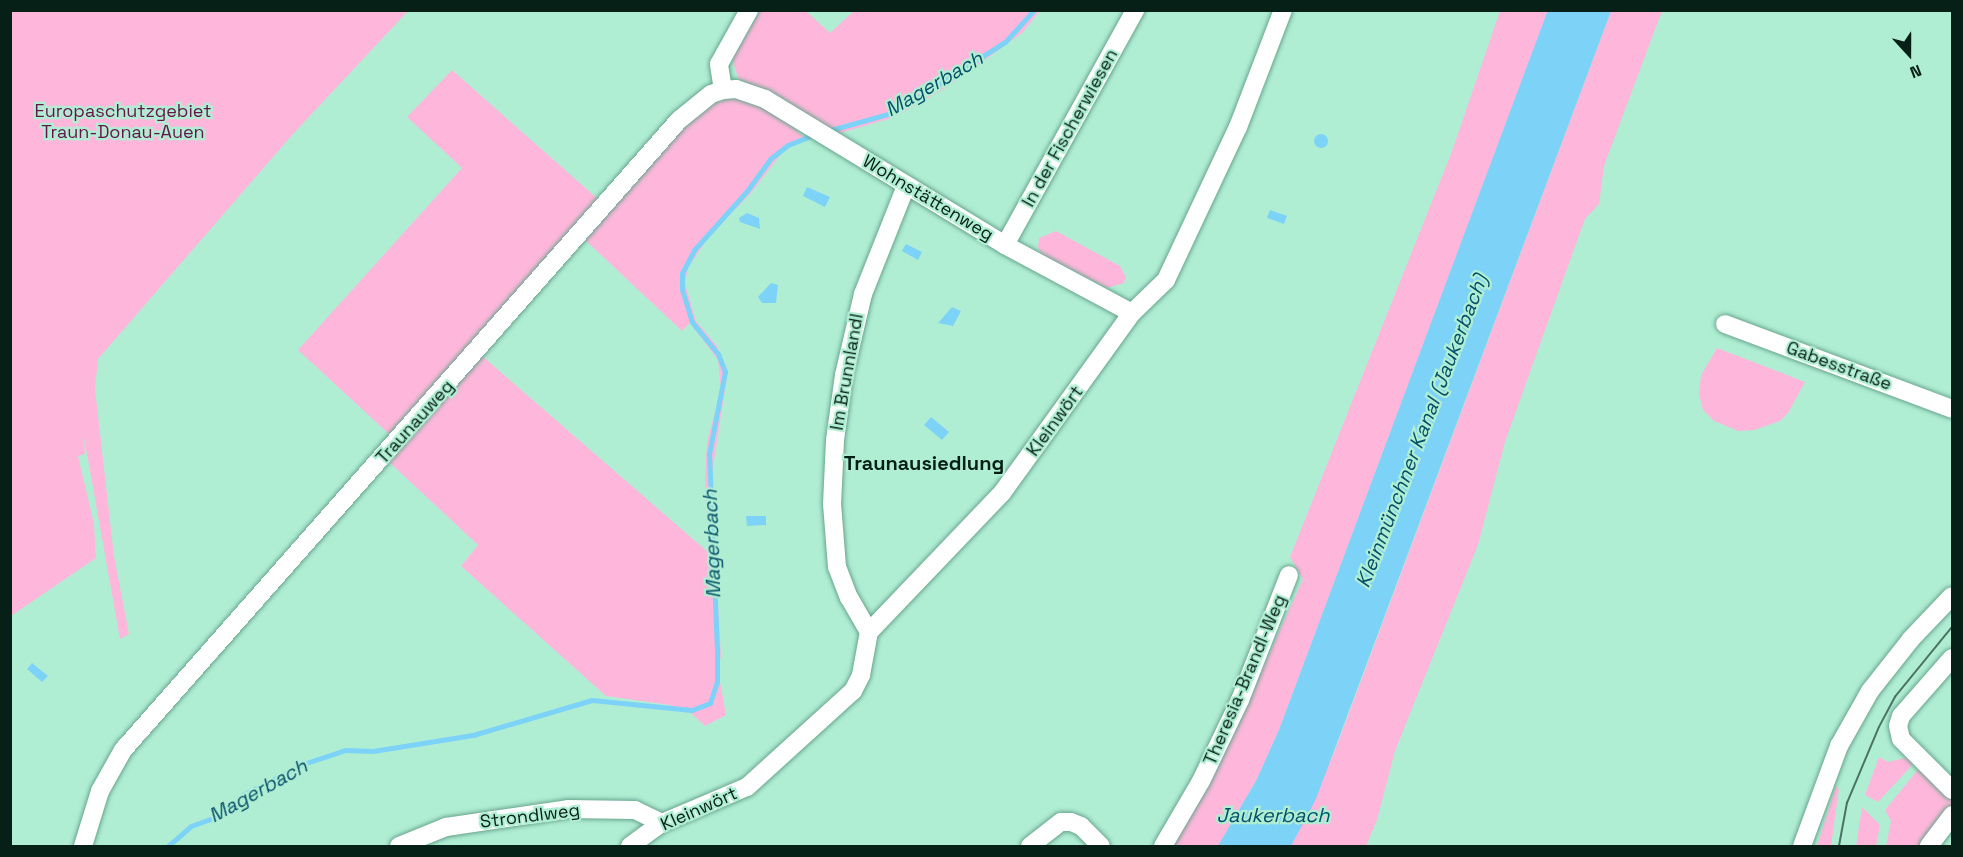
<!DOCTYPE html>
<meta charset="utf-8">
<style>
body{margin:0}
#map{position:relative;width:1963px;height:857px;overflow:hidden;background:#b0eed4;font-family:"Space Grotesk",sans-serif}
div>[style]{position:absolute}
.green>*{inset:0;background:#feb7db}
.water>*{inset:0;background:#7dd2f7}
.round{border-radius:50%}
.stream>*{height:5px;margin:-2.5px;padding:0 2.5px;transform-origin:2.5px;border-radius:2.5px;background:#7dd2f7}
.roads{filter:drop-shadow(0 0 2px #69a58e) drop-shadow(0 0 2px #69a58e)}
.minor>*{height:18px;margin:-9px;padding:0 9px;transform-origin:9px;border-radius:9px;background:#fff}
.tram>*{height:1.5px;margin:-0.75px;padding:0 0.75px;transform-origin:0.75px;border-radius:0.75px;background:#4b7364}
span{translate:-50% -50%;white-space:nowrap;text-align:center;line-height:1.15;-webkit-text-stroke:4.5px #b0eed4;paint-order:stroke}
.park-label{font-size:18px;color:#671448}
.street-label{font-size:18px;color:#072017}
.water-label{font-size:20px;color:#055069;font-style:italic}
.neighbourhood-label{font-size:20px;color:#072017;font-weight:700}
.frame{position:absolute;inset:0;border:12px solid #072017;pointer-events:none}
.north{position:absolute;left:1879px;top:24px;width:60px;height:60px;-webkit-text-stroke:4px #b0eed4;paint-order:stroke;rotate:159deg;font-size:16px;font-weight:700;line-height:24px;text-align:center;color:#072017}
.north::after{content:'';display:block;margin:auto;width:21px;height:27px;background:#072017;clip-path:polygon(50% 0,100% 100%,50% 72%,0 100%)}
</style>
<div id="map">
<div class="green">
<i style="clip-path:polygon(10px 11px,408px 11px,293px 134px,98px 359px,95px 389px,114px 556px,129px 634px,120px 639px,84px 437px,85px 454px,78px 456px,94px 524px,96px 558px,11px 616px)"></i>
<i style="clip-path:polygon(760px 11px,806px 11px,830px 33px,854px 11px,1040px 11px,1022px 33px,946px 88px,895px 117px,837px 134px,738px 78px,732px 59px)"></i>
<i style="clip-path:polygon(1500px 11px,1548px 11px,1279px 730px,1257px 779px,1218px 846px,1168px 846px,1228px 745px,1303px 579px,1290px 557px,1451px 154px)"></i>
<i style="clip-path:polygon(1611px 11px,1662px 11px,1604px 166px,1599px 204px,1585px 219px,1505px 442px,1478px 545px,1395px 751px,1377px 820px,1366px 846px,1291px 846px,1334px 753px)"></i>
<i style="clip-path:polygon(452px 70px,599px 200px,391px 436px,298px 350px,462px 168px,407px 117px)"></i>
<i style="clip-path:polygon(736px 97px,771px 109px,804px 137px,781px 154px,751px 193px,710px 235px,688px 268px,685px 283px,696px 321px,717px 346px,728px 371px,711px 480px,721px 656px,718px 670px,726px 715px,705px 726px,691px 713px,670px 705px,606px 696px,461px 566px,478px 545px,389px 462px,481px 355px,709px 553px,705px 479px,707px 441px,721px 391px,718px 360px,690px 323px,682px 331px,584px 239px,680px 130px,708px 105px)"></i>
<i style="clip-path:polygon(1056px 231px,1120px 266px,1126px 277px,1124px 283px,1107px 288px,1043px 255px,1038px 248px,1039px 238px)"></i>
<i style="clip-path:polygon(1717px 348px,1805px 382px,1788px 413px,1780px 421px,1754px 430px,1738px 431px,1714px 421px,1703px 410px,1699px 394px,1701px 375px)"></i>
<i style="clip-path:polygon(1879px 757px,1888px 762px,1909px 757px,1915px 762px,1878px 802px,1865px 795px)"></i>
<i style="clip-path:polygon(1920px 767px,1952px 799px,1952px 808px,1924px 846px,1886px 846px,1891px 821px,1885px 810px)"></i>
<i style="clip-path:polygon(1836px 786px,1839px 789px,1831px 846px,1817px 846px)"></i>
<i style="clip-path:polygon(1862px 807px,1880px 825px,1876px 846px,1856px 846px)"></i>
</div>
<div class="water">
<i style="clip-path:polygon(1548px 10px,1611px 11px,1316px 799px,1291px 846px,1218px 846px,1257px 779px,1279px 730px)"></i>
<i class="round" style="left:1314px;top:134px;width:14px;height:14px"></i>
<i style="clip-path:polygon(807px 187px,830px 197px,825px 207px,803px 196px)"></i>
<i style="clip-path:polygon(1270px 210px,1287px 216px,1284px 224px,1267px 218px)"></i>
<i style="clip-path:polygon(747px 213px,759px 218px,760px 229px,740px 222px,739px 218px)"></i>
<i style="clip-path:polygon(906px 244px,922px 252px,918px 260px,902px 251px)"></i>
<i style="clip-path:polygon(771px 283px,778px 285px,776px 303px,762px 303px,758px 297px)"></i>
<i style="clip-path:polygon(952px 307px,961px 311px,953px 326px,938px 323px)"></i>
<i style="clip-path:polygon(931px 417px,949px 432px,942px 440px,924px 425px)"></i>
<i style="clip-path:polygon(746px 516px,766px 516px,766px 525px,747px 526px)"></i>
<i style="clip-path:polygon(32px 663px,48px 676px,42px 682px,27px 669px)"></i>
</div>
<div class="stream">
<i style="left:827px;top:131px;width:71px;rotate:-15.6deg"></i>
<i style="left:895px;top:112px;width:130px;rotate:-32.5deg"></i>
<i style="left:1005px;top:42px;width:43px;rotate:-47.8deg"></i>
<i style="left:168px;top:846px;width:30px;rotate:-41deg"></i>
<i style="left:191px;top:826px;width:32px;rotate:-20deg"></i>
<i style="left:221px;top:815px;width:31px;rotate:-42deg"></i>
<i style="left:244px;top:794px;width:69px;rotate:-26.6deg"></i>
<i style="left:306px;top:763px;width:41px;rotate:-18.4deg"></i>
<i style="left:345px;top:750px;width:28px;rotate:2deg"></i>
<i style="left:373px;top:751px;width:101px;rotate:-9.1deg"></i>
<i style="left:473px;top:735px;width:124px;rotate:-16.4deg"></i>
<i style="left:592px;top:700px;width:100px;rotate:5.7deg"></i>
<i style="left:692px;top:710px;width:19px;rotate:-21deg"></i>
<i style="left:710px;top:703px;width:22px;rotate:-72deg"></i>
<i style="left:717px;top:682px;width:31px;rotate:-90deg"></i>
<i style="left:717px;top:651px;width:197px;rotate:-92.3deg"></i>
<i style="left:709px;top:454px;width:84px;rotate:-79deg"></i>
<i style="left:725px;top:372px;width:19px;rotate:-111deg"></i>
<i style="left:718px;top:354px;width:41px;rotate:-129.1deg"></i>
<i style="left:692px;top:322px;width:34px;rotate:-107deg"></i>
<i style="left:682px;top:289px;width:16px;rotate:-90deg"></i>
<i style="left:682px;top:273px;width:26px;rotate:-62deg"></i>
<i style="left:694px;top:250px;width:79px;rotate:-48.1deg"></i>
<i style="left:747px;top:191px;width:39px;rotate:-54deg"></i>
<i style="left:770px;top:159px;width:23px;rotate:-38deg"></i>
<i style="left:788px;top:145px;width:29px;rotate:-22deg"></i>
</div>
<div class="roads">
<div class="minor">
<i style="left:723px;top:90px;width:13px;rotate:-4deg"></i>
<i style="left:736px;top:89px;width:31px;rotate:19deg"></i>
<i style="left:765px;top:99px;width:281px;rotate:31.3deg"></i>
<i style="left:1005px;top:245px;width:144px;rotate:28.2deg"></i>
<i style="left:1005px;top:245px;width:269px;rotate:-61deg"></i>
<i style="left:1725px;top:324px;width:242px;rotate:20.5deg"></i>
<i style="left:869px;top:632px;width:39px;rotate:-120deg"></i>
<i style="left:849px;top:598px;width:33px;rotate:-111deg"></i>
<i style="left:837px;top:567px;width:63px;rotate:-94.5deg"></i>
<i style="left:832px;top:504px;width:64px;rotate:-87.3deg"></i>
<i style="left:835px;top:440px;width:66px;rotate:-82.1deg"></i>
<i style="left:844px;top:375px;width:83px;rotate:-76.8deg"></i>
<i style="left:863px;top:294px;width:116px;rotate:-68.3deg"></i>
<i style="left:1952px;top:658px;width:77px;rotate:131.3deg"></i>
<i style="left:1901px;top:716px;width:10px;rotate:107deg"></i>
<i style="left:1898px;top:726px;width:13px;rotate:77deg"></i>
<i style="left:1901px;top:739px;width:72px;rotate:45deg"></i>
<i style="left:83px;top:846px;width:58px;rotate:-72.8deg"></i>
<i style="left:100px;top:791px;width:47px;rotate:-60.7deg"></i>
<i style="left:123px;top:750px;width:840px;rotate:-48.57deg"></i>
<i style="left:679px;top:120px;width:41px;rotate:-39.1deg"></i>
<i style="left:711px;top:94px;width:13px;rotate:-18deg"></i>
<i style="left:723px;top:90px;width:26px;rotate:-99deg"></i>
<i style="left:719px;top:64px;width:62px;rotate:-60.9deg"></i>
<i style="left:399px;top:846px;width:51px;rotate:-22deg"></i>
<i style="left:446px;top:827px;width:123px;rotate:-8.4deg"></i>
<i style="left:568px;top:809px;width:67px;rotate:0.9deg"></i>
<i style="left:635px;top:810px;width:30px;rotate:26deg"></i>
<i style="left:630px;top:846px;width:39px;rotate:-36deg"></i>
<i style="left:662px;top:823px;width:92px;rotate:-23deg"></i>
<i style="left:747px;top:787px;width:143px;rotate:-42.2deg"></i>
<i style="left:853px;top:691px;width:18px;rotate:-63deg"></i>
<i style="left:861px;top:675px;width:44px;rotate:-79.5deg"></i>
<i style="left:869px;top:632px;width:192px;rotate:-46.3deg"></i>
<i style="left:1002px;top:493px;width:222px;rotate:-54.2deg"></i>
<i style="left:1132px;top:313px;width:47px;rotate:-44.1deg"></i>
<i style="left:1166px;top:280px;width:169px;rotate:-64.8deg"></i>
<i style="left:1238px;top:127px;width:125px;rotate:-69deg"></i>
<i style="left:1030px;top:846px;width:39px;rotate:-38deg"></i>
<i style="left:1061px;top:822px;width:10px"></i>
<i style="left:1071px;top:822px;width:11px;rotate:22deg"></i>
<i style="left:1081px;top:826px;width:28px;rotate:45deg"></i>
<i style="left:1163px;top:846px;width:75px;rotate:-59.7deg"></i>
<i style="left:1201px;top:781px;width:90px;rotate:-64.3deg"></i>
<i style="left:1240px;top:700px;width:134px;rotate:-68.6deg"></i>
<i style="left:1802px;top:846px;width:107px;rotate:-69.7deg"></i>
<i style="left:1839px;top:746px;width:63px;rotate:-60.6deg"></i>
<i style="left:1870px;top:691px;width:66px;rotate:-51.7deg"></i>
<i style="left:1911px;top:639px;width:59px;rotate:-46.4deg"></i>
<i style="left:1929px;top:846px;width:39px;rotate:-53deg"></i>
</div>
</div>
<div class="tram">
<i style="left:1839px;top:846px;width:44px;rotate:-79.5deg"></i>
<i style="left:1847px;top:803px;width:82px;rotate:-67.2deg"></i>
<i style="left:1879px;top:727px;width:34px;rotate:-62deg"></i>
<i style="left:1895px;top:697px;width:90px;rotate:-50.8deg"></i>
</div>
<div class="park-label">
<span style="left:123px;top:122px">Europaschutzgebiet<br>Traun-Donau-Auen</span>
</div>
<div class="street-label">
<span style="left:1070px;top:128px;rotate:-61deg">In der Fischerwiesen</span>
<span style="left:928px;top:198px;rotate:31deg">Wohnstättenweg</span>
<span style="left:1839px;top:366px;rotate:20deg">Gabesstraße</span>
<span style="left:847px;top:372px;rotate:-80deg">Im Brunnlandl</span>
<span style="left:1055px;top:421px;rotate:-54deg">Kleinwört</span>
<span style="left:415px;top:422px;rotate:-48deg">Traunauweg</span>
<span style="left:1245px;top:680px;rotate:-67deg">Theresia-Brandl-Weg</span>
<span style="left:699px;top:809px;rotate:-24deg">Kleinwört</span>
<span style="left:530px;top:816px;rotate:-7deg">Strondlweg</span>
</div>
<div class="water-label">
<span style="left:934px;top:84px;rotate:-30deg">Magerbach</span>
<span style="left:1422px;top:431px;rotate:-69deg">Kleinmünchner Kanal (Jaukerbach)</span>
<span style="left:712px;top:544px;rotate:-92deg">Magerbach</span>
<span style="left:258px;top:791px;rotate:-29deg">Magerbach</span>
<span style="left:1273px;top:815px">Jaukerbach</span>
</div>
<div class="neighbourhood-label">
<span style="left:924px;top:463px">Traunausiedlung</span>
</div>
<div class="frame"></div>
<div class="north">N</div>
</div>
